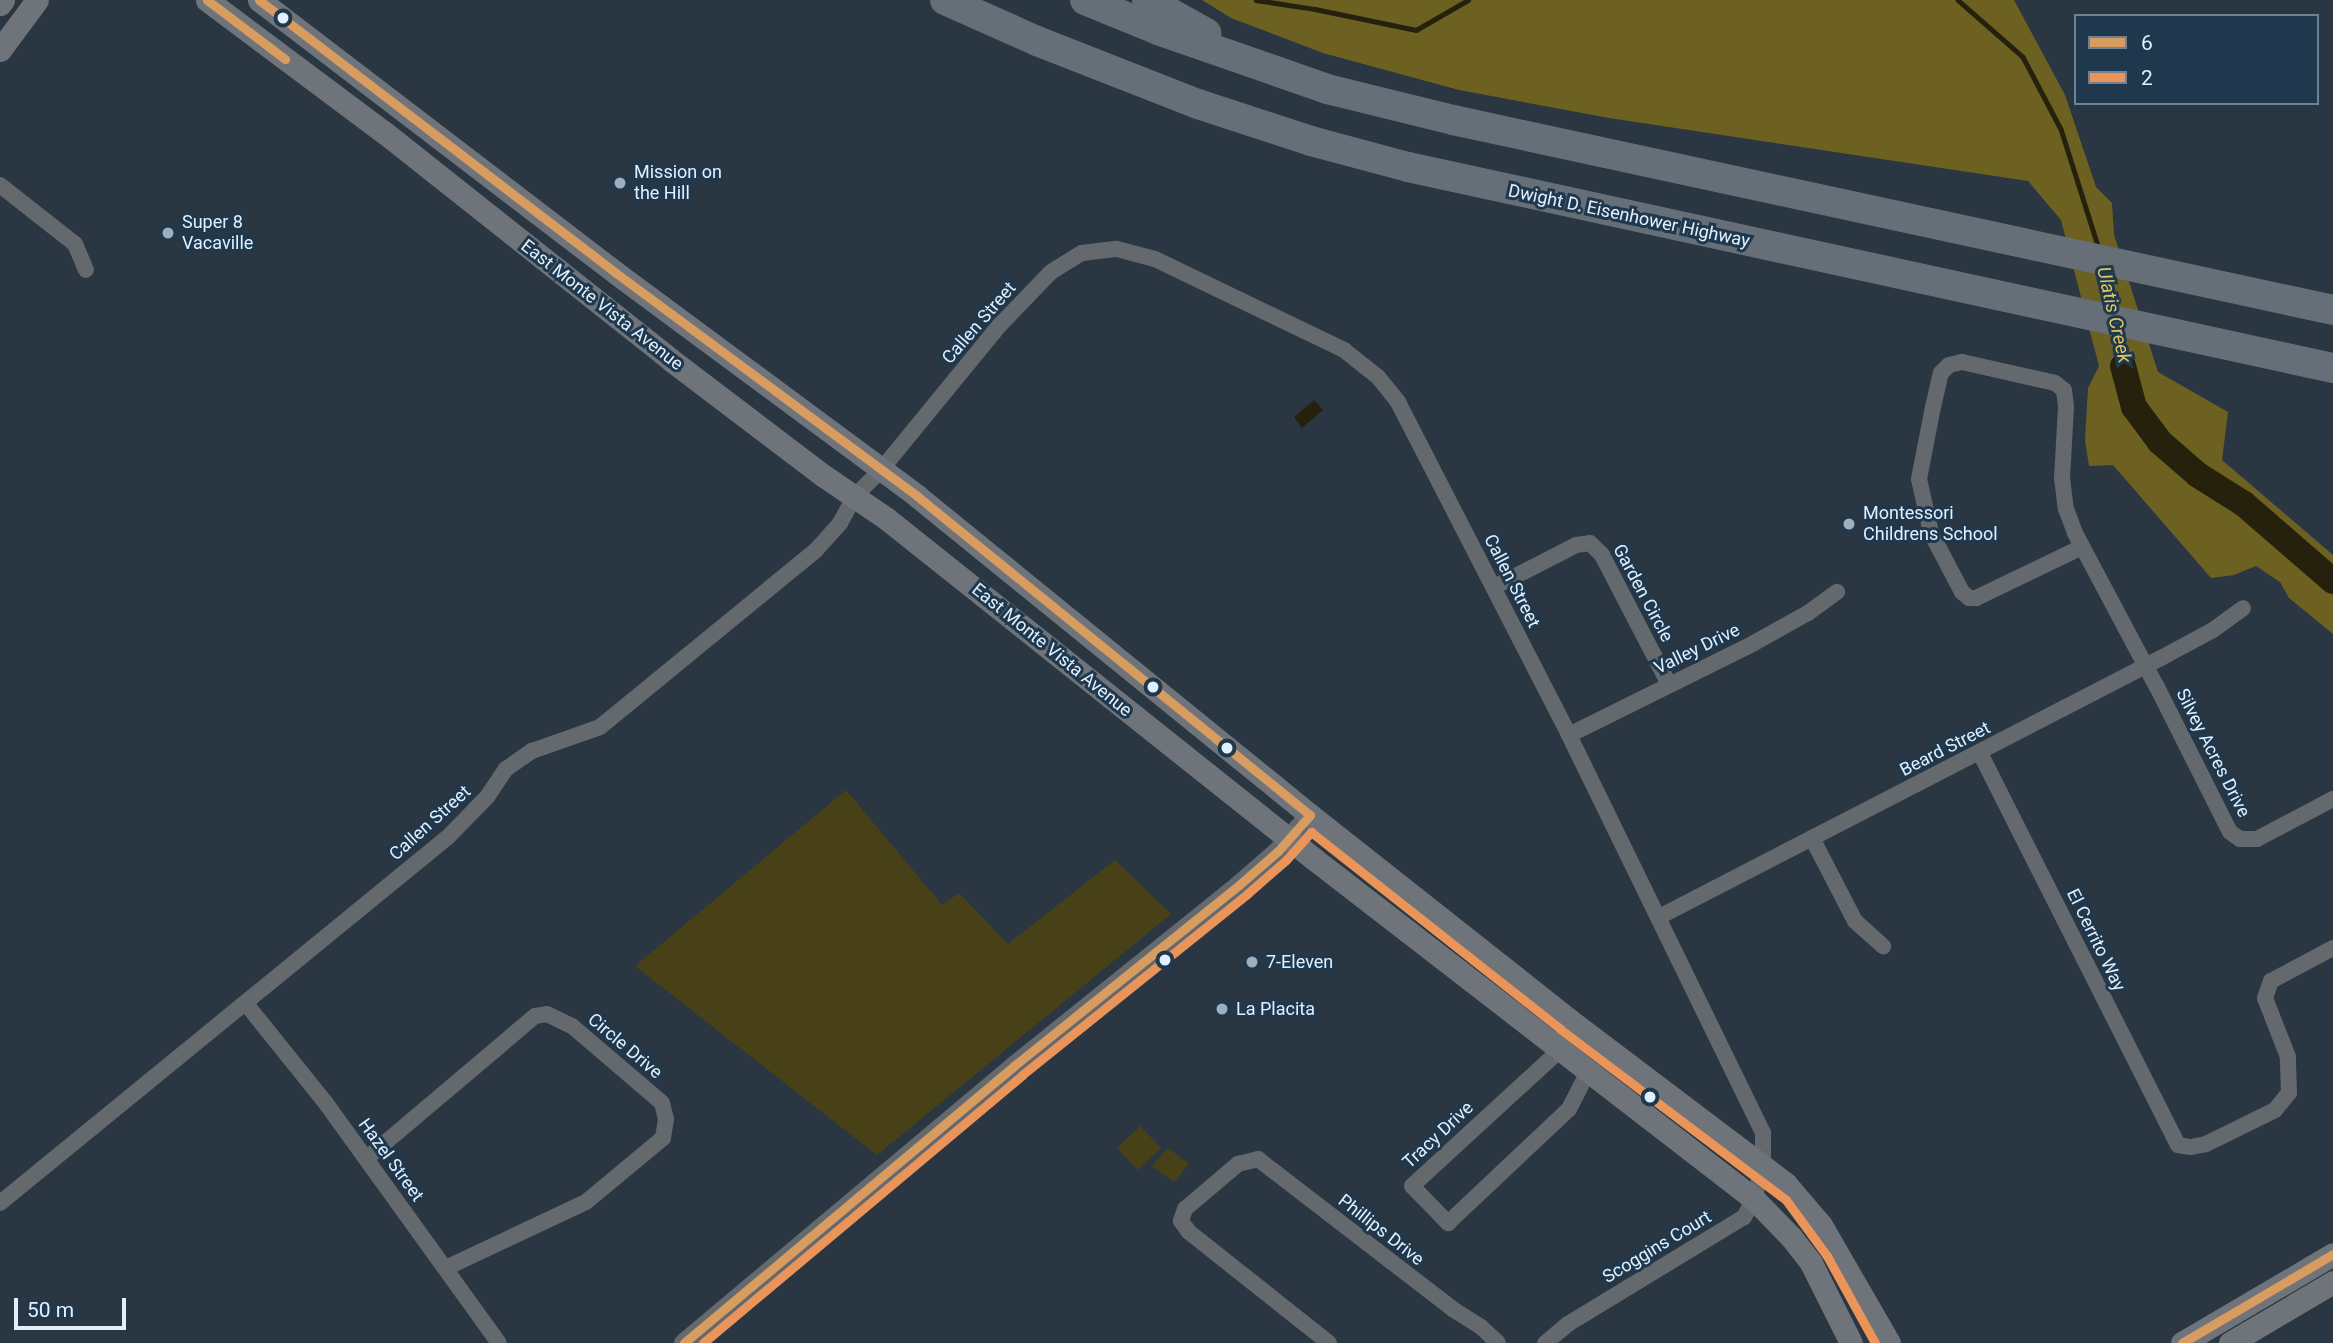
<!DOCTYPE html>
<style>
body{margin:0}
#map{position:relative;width:2333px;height:1343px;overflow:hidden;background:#2a3742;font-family:Roboto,sans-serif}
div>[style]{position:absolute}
.green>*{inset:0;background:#484118}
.forest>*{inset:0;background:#6d6121}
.water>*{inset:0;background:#25210d}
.stream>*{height:4.5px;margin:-2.25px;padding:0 2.25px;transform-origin:2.25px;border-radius:2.25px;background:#25210d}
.river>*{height:26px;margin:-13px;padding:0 13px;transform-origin:13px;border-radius:13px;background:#25210d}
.minor>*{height:16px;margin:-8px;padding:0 8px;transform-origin:8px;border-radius:8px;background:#64696e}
.tertiary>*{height:21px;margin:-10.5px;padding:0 10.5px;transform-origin:10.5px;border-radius:10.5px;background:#64696e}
.secondary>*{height:23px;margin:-11.5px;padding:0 11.5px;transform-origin:11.5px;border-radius:11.5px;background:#6e747a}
.motorway>*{height:30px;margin:-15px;padding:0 15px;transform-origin:15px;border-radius:15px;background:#666f78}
.bus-1>*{height:9px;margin:-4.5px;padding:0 4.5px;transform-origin:4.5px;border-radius:4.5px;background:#d99c60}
.bus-2>*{height:9px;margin:-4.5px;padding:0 4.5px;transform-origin:4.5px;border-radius:4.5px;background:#ea9459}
.dots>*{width:19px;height:19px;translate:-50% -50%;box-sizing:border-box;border:4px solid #1f384d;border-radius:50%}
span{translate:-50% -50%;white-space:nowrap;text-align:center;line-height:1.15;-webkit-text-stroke:6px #1f384d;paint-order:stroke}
.poi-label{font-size:18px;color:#e1f0fe}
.left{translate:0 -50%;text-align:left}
.street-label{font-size:18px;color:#e1f0fe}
.water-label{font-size:19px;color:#dcc661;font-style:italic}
.legend{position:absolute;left:2074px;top:14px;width:245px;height:91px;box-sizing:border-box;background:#1f384d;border:2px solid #6d8294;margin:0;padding:9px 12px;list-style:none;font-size:21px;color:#e1f0fe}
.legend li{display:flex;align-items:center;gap:14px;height:35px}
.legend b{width:35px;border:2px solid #6d8294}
.scale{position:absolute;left:14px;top:1298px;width:112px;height:32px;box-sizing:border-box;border:4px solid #e1f0fe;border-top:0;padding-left:9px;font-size:21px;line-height:24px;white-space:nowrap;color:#e1f0fe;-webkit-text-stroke:5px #1f384d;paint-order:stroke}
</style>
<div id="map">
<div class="green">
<i style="clip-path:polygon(846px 790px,942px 905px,959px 893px,1008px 944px,1115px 860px,1171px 914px,877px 1155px,635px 966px)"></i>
<i style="clip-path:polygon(1140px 1126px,1161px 1148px,1138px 1170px,1117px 1148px)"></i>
<i style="clip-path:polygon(1168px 1148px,1189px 1164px,1174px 1182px,1152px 1166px)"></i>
</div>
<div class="forest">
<i style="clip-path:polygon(1202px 0,2014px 0,2065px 95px,2096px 187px,2112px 203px,2114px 235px,2158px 372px,2228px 412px,2222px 460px,2333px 555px,2333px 634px,2289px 598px,2280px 582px,2256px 566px,2234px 575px,2211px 578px,2113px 465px,2089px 466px,2085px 440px,2088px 388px,2099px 366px,2061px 220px,2028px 181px,1609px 118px,1459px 90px,1323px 53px,1231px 18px)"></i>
</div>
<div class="water">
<i style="clip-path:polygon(1314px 400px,1323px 410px,1302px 428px,1294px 417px)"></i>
</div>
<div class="stream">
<i style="left:1256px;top:0;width:60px;rotate:8.7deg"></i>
<i style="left:1315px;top:9px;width:103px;rotate:11.7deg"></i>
<i style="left:1416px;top:30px;width:60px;rotate:-30deg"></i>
<i style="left:1958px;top:0;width:86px;rotate:41.2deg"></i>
<i style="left:2023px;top:57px;width:81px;rotate:62.2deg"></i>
<i style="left:2061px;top:129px;width:126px;rotate:72.4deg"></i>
<i style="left:2105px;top:271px;width:40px;rotate:77deg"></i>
<i style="left:2117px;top:333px;width:34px;rotate:80deg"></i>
</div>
<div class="river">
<i style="left:2123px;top:366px;width:42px;rotate:75deg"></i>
<i style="left:2134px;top:407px;width:44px;rotate:53.4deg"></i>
<i style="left:2160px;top:442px;width:50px;rotate:41deg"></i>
<i style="left:2198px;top:475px;width:54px;rotate:32.2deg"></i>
<i style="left:2244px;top:504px;width:118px;rotate:40.9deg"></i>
</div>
<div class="minor">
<i style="left:0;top:185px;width:95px;rotate:38.2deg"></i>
<i style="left:75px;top:244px;width:28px;rotate:67deg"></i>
<i style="left:2082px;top:547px;width:118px;rotate:154.3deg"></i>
<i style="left:1976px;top:598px;width:7px;rotate:180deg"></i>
<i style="left:1969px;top:598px;width:9px;rotate:-139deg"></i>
<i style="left:1962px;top:592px;width:67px;rotate:-117.7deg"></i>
<i style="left:1931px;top:533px;width:55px;rotate:-102.5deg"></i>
<i style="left:1919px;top:479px;width:73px;rotate:-79deg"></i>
<i style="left:1933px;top:407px;width:35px;rotate:-77deg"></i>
<i style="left:1941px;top:373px;width:11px;rotate:-45deg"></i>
<i style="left:1949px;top:365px;width:13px;rotate:-13deg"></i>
<i style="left:1962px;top:362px;width:95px;rotate:12.7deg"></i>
<i style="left:2055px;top:383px;width:11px;rotate:38deg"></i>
<i style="left:2064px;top:390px;width:17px;rotate:83deg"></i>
<i style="left:2066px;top:407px;width:71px;rotate:93.2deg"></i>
<i style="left:2062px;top:478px;width:31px;rotate:83deg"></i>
<i style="left:2066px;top:509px;width:26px;rotate:69deg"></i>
<i style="left:2075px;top:533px;width:174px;rotate:62deg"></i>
<i style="left:2157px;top:687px;width:162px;rotate:63.3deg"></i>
<i style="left:2230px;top:832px;width:12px;rotate:35deg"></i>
<i style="left:2240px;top:839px;width:17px"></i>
<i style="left:2257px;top:839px;width:86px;rotate:-27.8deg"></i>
<i style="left:1494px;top:587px;width:92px;rotate:-27.1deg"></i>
<i style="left:1576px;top:545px;width:14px;rotate:-8deg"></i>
<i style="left:1590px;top:543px;width:17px;rotate:45deg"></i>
<i style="left:1602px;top:555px;width:145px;rotate:62.6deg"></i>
<i style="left:1569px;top:735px;width:207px;rotate:-26.4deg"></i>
<i style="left:1754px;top:643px;width:62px;rotate:-29.1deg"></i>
<i style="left:1808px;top:613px;width:36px;rotate:-36deg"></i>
<i style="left:1980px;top:753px;width:439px;rotate:63.2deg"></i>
<i style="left:2178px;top:1145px;width:13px;rotate:9deg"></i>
<i style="left:2191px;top:1147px;width:15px;rotate:-11deg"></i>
<i style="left:2206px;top:1144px;width:77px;rotate:-26.2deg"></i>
<i style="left:2275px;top:1110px;width:22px;rotate:-51deg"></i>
<i style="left:2289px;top:1093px;width:36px;rotate:-92deg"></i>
<i style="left:2288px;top:1057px;width:63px;rotate:-111.3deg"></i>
<i style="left:2265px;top:998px;width:18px;rotate:-71deg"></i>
<i style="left:2271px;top:981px;width:70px;rotate:-28deg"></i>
<i style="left:1812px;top:838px;width:93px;rotate:62.6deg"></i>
<i style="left:1855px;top:921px;width:38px;rotate:42deg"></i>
<i style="left:1659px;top:917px;width:565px;rotate:-27.29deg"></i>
<i style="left:2161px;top:658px;width:59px;rotate:-28.3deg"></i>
<i style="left:2213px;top:630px;width:37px;rotate:-36deg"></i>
<i style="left:247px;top:1005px;width:124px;rotate:51.2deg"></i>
<i style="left:325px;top:1102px;width:297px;rotate:54.2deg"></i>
<i style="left:1561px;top:1049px;width:202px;rotate:137.4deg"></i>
<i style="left:1412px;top:1186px;width:52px;rotate:45.8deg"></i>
<i style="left:1448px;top:1223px;width:166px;rotate:-43.3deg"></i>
<i style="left:1569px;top:1109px;width:44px;rotate:-62.9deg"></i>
<i style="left:367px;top:1158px;width:220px;rotate:-40.2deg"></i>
<i style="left:535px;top:1016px;width:12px;rotate:-9deg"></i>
<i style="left:547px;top:1014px;width:28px;rotate:26deg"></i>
<i style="left:572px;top:1026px;width:118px;rotate:40.5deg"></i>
<i style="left:662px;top:1103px;width:16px;rotate:76deg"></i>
<i style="left:666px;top:1119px;width:19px;rotate:99deg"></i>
<i style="left:663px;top:1138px;width:100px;rotate:140.3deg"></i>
<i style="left:586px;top:1202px;width:155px;rotate:154.8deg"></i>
<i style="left:0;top:1203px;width:578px;rotate:-39.25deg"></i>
<i style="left:448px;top:837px;width:56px;rotate:-45.7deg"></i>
<i style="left:487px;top:797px;width:34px;rotate:-56deg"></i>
<i style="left:506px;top:769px;width:32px;rotate:-35deg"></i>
<i style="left:532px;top:751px;width:72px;rotate:-19.4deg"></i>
<i style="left:600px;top:727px;width:279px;rotate:-39.3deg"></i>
<i style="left:816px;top:550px;width:36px;rotate:-48deg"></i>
<i style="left:840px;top:523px;width:31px;rotate:-61deg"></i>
<i style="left:855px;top:496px;width:37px;rotate:-45deg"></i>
<i style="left:881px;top:470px;width:185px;rotate:-50.7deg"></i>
<i style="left:998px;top:327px;width:76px;rotate:-46.1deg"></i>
<i style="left:1051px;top:272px;width:36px;rotate:-32deg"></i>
<i style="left:1082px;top:253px;width:35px;rotate:-7deg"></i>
<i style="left:1117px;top:249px;width:39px;rotate:15deg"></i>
<i style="left:1155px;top:259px;width:210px;rotate:25.7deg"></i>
<i style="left:1344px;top:350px;width:43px;rotate:38.5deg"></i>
<i style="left:1378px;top:377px;width:32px;rotate:51deg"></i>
<i style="left:1398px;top:402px;width:374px;rotate:62.8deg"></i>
<i style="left:1569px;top:735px;width:443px;rotate:64deg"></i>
<i style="left:1763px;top:1133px;width:31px;rotate:90deg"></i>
<i style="left:1763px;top:1164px;width:36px;rotate:104deg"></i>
<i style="left:1754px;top:1199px;width:21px;rotate:119deg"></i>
<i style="left:1744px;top:1217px;width:206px;rotate:148.7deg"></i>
<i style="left:1568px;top:1324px;width:30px;rotate:140deg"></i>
<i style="left:1329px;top:1343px;width:179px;rotate:-141.6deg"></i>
<i style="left:1189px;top:1232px;width:14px;rotate:-126deg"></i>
<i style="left:1181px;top:1221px;width:13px;rotate:-72deg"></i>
<i style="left:1185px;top:1209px;width:70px;rotate:-40.3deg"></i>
<i style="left:1238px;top:1164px;width:21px;rotate:-14deg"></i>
<i style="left:1258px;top:1159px;width:247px;rotate:37.6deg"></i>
<i style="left:1454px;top:1310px;width:32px;rotate:32deg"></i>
<i style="left:1481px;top:1327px;width:23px;rotate:43deg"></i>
</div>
<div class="tertiary">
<i style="left:684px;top:1343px;width:431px;rotate:-40deg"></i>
<i style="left:1014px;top:1066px;width:289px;rotate:-38.8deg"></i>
<i style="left:1239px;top:885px;width:52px;rotate:-41.1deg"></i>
<i style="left:1278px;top:851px;width:48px;rotate:-48.4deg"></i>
</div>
<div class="secondary">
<i style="left:207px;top:0;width:222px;rotate:36.8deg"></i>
<i style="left:385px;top:133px;width:365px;rotate:38.4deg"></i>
<i style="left:671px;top:360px;width:192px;rotate:37.2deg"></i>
<i style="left:824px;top:476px;width:76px;rotate:34.3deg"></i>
<i style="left:887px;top:519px;width:546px;rotate:38.53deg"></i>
<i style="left:1314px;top:859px;width:556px;rotate:37.69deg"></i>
<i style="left:1754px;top:1199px;width:53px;rotate:45.8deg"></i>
<i style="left:1791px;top:1237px;width:33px;rotate:52deg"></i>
<i style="left:1811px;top:1263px;width:89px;rotate:63.4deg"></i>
<i style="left:259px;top:0;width:449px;rotate:37.4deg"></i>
<i style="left:616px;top:273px;width:375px;rotate:36.5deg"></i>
<i style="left:917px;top:496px;width:506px;rotate:39.07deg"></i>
<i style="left:1310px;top:815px;width:329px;rotate:38.3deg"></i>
<i style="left:1568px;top:1019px;width:272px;rotate:37.1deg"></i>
<i style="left:1785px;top:1183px;width:55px;rotate:49.4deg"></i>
<i style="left:1821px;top:1225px;width:136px;rotate:60deg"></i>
<i style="left:0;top:4px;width:5px;rotate:-53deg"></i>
<i style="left:0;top:50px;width:62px;rotate:-53.5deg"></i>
<i style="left:2182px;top:1343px;width:175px;rotate:-30.5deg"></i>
<i style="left:2230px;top:1343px;width:120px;rotate:-30.6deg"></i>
</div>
<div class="motorway">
<i style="left:945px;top:0;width:101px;rotate:24deg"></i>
<i style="left:1037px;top:41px;width:173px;rotate:21.4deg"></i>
<i style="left:1198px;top:104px;width:119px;rotate:18.1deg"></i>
<i style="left:1311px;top:141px;width:100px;rotate:15deg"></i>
<i style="left:1408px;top:167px;width:947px;rotate:12.26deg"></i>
<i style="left:1085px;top:0;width:79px;rotate:22.3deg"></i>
<i style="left:1158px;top:30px;width:179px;rotate:19.2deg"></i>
<i style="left:1327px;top:89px;width:130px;rotate:13.8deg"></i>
<i style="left:1453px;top:120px;width:900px;rotate:12.18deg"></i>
<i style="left:1147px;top:0;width:68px;rotate:29.2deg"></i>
</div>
<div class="bus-1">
<i style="left:207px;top:0;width:98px;rotate:37.1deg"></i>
<i style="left:259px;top:0;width:449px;rotate:37.4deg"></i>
<i style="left:616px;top:273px;width:375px;rotate:36.5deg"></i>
<i style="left:917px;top:496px;width:506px;rotate:39.07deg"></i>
<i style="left:1310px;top:815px;width:48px;rotate:131.6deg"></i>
<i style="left:1278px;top:851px;width:52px;rotate:138.9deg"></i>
<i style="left:1239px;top:885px;width:289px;rotate:141.2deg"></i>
<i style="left:1014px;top:1066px;width:431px;rotate:140deg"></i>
<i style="left:2182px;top:1343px;width:175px;rotate:-30.5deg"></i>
</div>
<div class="bus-2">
<i style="left:703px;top:1343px;width:417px;rotate:-40deg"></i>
<i style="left:1022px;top:1075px;width:289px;rotate:-38.8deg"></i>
<i style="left:1247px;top:894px;width:52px;rotate:-41.1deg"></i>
<i style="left:1286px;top:860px;width:38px;rotate:-48deg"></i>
<i style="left:1311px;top:832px;width:318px;rotate:38.3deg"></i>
<i style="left:1560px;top:1029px;width:283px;rotate:37.1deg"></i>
<i style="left:1786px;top:1200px;width:69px;rotate:53.8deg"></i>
<i style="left:1827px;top:1256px;width:99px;rotate:61.1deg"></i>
</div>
<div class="dots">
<i style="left:283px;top:18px;background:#e1f0fe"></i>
<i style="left:620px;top:183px;background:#a1afbc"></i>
<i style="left:168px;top:233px;background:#a1afbc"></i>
<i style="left:1849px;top:524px;background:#a1afbc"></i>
<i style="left:1153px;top:687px;background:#e1f0fe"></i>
<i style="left:1227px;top:748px;background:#e1f0fe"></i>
<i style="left:1165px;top:960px;background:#e1f0fe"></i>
<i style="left:1252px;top:962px;background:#a1afbc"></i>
<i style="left:1222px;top:1009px;background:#a1afbc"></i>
<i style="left:1650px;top:1097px;background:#e1f0fe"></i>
</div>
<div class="poi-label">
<span class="left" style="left:634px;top:183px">Mission on<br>the Hill</span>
<span class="left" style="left:182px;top:233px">Super 8<br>Vacaville</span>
<span class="left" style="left:1863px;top:524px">Montessori<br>Childrens School</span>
<span class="left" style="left:1266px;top:962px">7-Eleven</span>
<span class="left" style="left:1236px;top:1009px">La Placita</span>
</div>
<div class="street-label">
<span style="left:1629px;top:216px;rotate:12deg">Dwight D. Eisenhower Highway</span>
<span style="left:602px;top:305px;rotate:38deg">East Monte Vista Avenue</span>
<span style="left:979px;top:323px;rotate:-49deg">Callen Street</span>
<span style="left:1512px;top:581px;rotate:63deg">Callen Street</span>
<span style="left:1643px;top:593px;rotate:62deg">Garden Circle</span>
<span style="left:1697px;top:649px;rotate:-26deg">Valley Drive</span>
<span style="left:1052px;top:650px;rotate:39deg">East Monte Vista Avenue</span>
<span style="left:1945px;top:749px;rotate:-27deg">Beard Street</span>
<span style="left:2213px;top:753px;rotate:63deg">Silvey Acres Drive</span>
<span style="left:430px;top:823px;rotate:-42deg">Callen Street</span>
<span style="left:2096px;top:940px;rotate:64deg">El Cerrito Way</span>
<span style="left:625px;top:1046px;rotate:40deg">Circle Drive</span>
<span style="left:1438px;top:1135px;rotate:-43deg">Tracy Drive</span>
<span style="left:391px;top:1160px;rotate:54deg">Hazel Street</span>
<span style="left:1381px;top:1230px;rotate:38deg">Phillips Drive</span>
<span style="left:1657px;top:1247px;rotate:-31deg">Scoggins Court</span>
</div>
<div class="water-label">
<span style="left:2114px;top:315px;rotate:77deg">Ulatis Creek</span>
</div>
<ul class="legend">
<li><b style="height:9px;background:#d99c60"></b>6</li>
<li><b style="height:9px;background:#ea9459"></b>2</li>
</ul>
<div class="scale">50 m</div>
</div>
